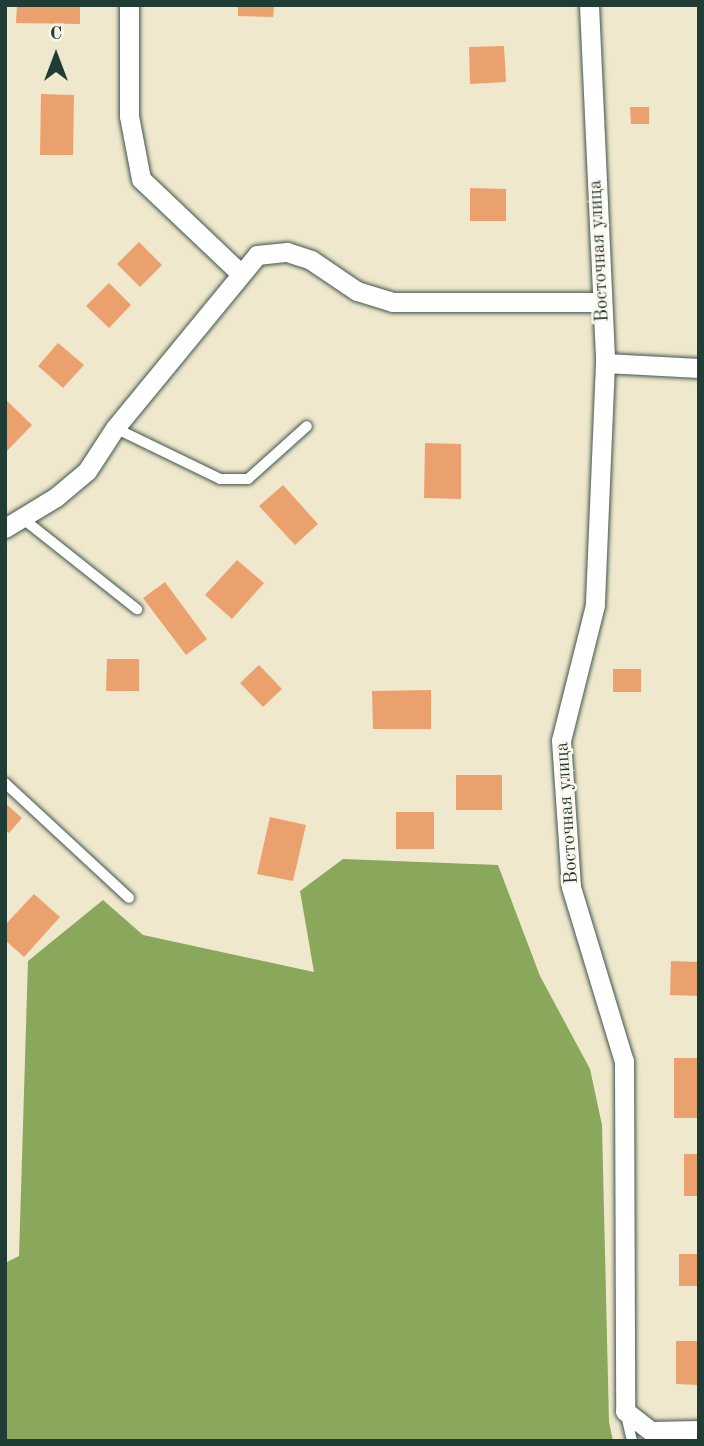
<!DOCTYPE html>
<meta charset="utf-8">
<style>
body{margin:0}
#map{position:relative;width:704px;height:1446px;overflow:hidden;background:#f0e8cd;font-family:"Old Standard TT",serif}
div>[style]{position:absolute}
.forest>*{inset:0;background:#89a85c}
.building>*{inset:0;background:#eaa16e}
.roads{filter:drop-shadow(0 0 2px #3e574b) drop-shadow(0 0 2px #3e574b)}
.lane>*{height:10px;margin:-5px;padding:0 5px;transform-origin:5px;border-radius:5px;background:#fff}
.street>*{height:19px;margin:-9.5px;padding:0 9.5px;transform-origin:9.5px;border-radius:9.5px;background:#fff}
span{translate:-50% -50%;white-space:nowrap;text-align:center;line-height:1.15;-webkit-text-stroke:5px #fbf7ec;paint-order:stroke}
.street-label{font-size:19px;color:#1f3d34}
.frame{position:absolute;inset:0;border:7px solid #1f3d34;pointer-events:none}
.north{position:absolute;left:21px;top:21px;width:70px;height:70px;-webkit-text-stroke:5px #fbf7ec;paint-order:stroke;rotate:0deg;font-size:19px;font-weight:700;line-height:28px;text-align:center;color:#1f3d34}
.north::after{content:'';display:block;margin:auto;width:24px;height:32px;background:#1f3d34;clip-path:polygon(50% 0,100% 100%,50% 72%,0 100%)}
</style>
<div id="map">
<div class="forest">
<i style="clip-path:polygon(343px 859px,498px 865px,540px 976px,590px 1069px,602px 1125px,609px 1422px,613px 1441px,5px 1441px,5px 1263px,19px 1256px,28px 961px,103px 900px,143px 935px,314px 972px,300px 891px)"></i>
</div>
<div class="building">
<i style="clip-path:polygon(17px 5px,80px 5px,80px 24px,16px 23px)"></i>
<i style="clip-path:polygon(238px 5px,274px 5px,273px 17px,238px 16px)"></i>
<i style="clip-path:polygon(504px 46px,506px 82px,470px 84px,469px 47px)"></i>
<i style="clip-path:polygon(41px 94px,74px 95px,73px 155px,40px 155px)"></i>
<i style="clip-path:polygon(630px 107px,649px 107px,649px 124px,631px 124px)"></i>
<i style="clip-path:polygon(470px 188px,506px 189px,506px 221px,470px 221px)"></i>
<i style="clip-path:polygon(139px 242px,162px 265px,140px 287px,117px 264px)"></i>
<i style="clip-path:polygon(109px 283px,131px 305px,109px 328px,86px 306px)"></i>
<i style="clip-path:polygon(58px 343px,84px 365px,63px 388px,38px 366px)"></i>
<i style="clip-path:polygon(5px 399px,32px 425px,5px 453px)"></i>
<i style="clip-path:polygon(425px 443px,461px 444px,461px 499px,424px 498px)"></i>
<i style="clip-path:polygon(283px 485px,318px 524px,295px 545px,259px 506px)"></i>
<i style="clip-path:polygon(237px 560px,264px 583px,232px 619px,205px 595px)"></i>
<i style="clip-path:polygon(165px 582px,207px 639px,186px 655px,143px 598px)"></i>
<i style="clip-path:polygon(107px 659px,139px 659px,139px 691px,106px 691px)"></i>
<i style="clip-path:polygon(259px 665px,282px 689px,263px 707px,240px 683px)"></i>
<i style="clip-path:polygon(613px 669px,641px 669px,641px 692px,613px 692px)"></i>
<i style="clip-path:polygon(431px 690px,431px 729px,373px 729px,372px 691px)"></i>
<i style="clip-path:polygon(456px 775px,502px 775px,502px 810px,456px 810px)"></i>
<i style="clip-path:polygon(5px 803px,22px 818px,9px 833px,5px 830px)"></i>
<i style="clip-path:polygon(396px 812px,434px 812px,434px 849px,396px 849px)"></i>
<i style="clip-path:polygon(270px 817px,306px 825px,293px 881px,257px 874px)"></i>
<i style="clip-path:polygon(34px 894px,60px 917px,24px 957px,5px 940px,5px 925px)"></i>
<i style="clip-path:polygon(671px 961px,699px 962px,699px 996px,670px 995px)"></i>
<i style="clip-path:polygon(674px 1058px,699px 1058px,699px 1118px,674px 1118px)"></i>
<i style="clip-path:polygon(684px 1154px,699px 1154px,699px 1196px,684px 1196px)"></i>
<i style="clip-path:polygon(679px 1254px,699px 1254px,699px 1286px,679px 1286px)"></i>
<i style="clip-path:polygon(676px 1341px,699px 1341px,699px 1385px,676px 1384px)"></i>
</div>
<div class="roads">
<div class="lane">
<i style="left:115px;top:428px;width:117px;rotate:25.9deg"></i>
<i style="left:220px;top:479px;width:28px"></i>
<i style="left:248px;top:479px;width:79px;rotate:-41.9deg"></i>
<i style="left:22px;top:518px;width:147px;rotate:38.4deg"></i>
<i style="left:5px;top:783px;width:169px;rotate:42.8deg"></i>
<i style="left:626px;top:1415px;width:27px;rotate:77deg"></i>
</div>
<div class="street">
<i style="left:129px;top:5px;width:111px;rotate:90deg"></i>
<i style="left:129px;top:116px;width:64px;rotate:79.2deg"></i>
<i style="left:141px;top:179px;width:137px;rotate:43.5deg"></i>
<i style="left:589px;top:5px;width:358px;rotate:87.4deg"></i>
<i style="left:605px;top:363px;width:242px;rotate:92.4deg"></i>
<i style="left:595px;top:605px;width:139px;rotate:104.1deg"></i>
<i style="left:561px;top:740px;width:147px;rotate:86.1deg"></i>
<i style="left:571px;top:887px;width:182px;rotate:73.1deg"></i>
<i style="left:624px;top:1061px;width:350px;rotate:89.8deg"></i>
<i style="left:625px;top:1411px;width:33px;rotate:38deg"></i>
<i style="left:651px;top:1431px;width:48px;rotate:-1.2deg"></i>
<i style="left:605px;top:363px;width:94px;rotate:3deg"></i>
<i style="left:5px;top:528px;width:60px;rotate:-31.3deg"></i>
<i style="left:56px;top:497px;width:40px;rotate:-40deg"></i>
<i style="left:87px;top:471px;width:51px;rotate:-56.9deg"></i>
<i style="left:115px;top:428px;width:224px;rotate:-50.6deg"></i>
<i style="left:257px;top:255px;width:30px;rotate:-6deg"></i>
<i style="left:287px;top:252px;width:25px;rotate:18deg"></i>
<i style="left:311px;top:260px;width:55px;rotate:34deg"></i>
<i style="left:357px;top:291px;width:37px;rotate:17deg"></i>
<i style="left:392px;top:302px;width:209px"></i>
</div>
</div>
<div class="street-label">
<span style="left:600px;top:251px;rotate:-93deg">Восточная улица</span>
<span style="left:568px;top:813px;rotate:-94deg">Восточная улица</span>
</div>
<div class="frame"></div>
<div class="north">С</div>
</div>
